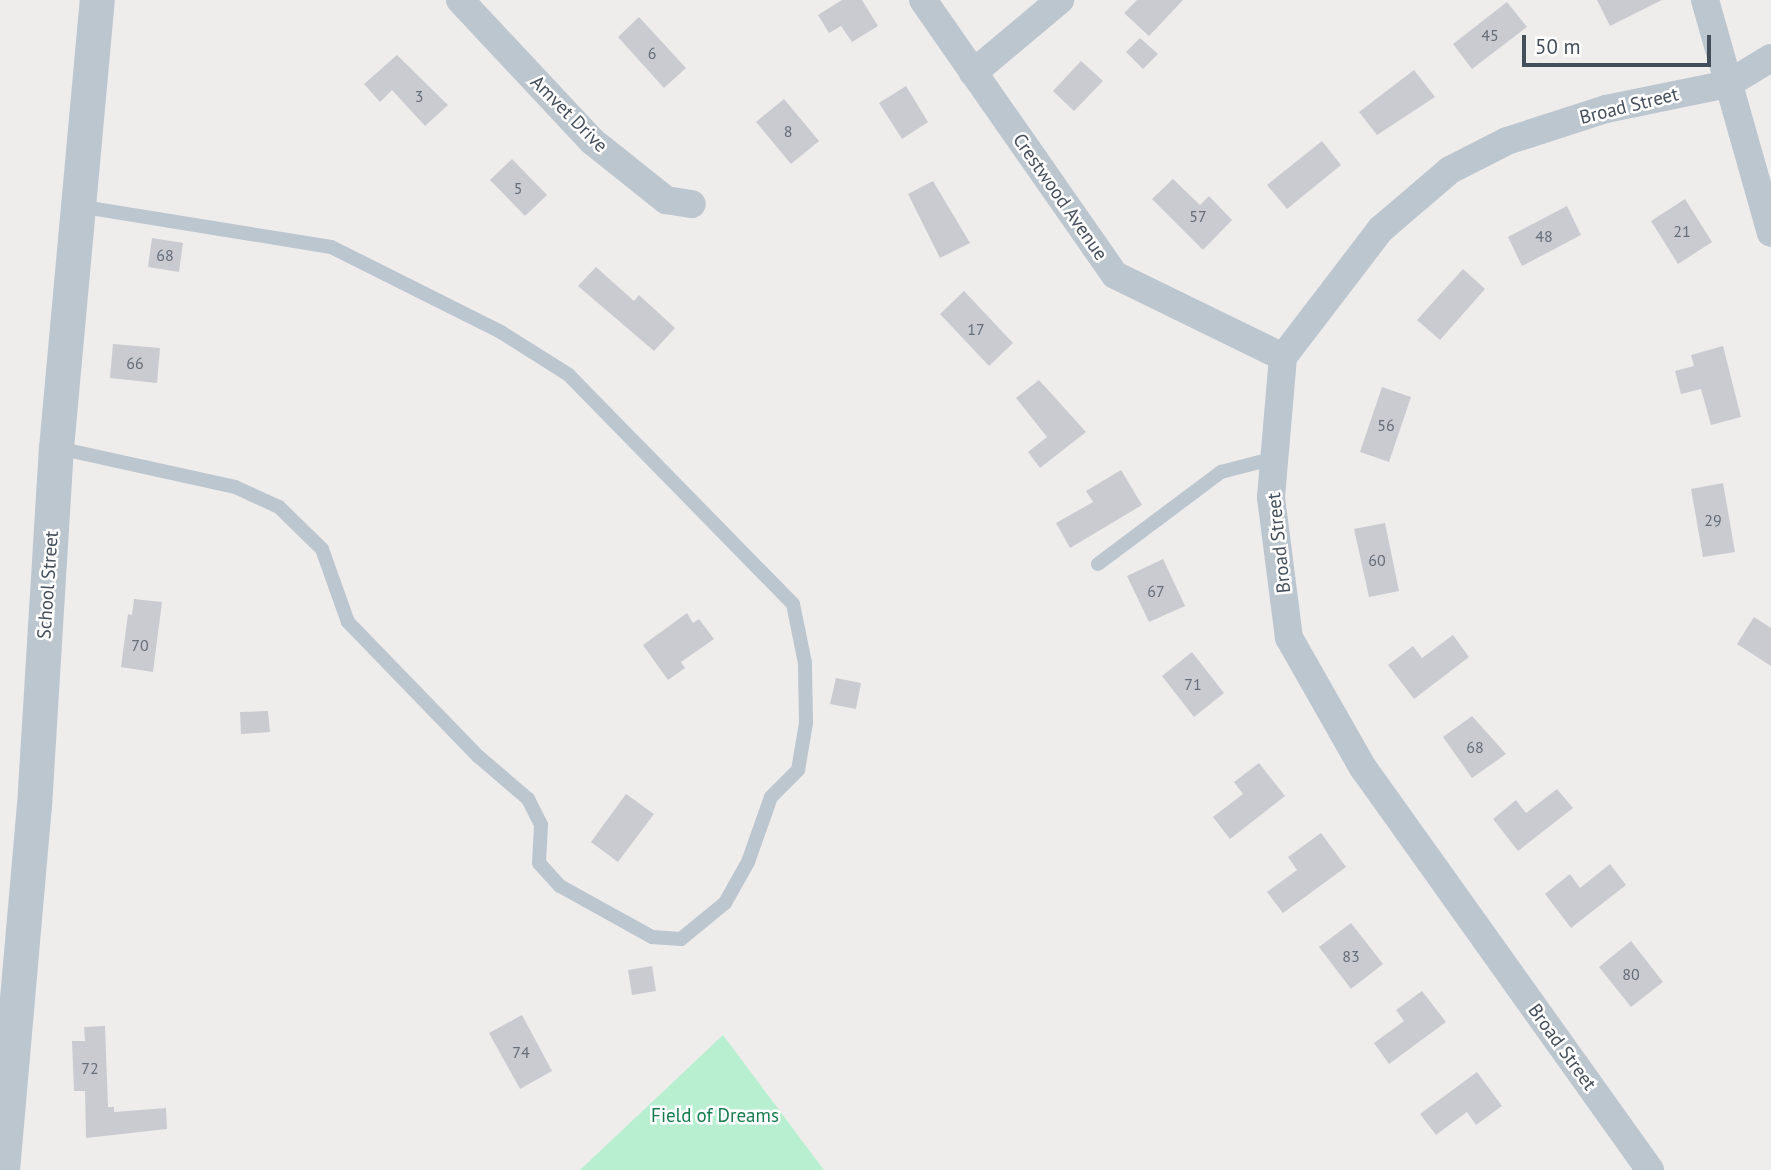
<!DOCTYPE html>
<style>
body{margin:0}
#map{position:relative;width:1771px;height:1170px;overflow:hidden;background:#efecec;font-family:"PT Sans",sans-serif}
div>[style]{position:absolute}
.green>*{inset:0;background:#b8efd1}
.building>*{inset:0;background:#c9cbd1}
.service>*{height:14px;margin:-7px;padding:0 7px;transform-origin:7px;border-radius:7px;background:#bcc6cf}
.minor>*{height:28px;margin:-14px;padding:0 14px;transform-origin:14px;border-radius:14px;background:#bcc6cf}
.tertiary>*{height:35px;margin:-17.5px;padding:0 17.5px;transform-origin:17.5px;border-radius:17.5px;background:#bcc6cf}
span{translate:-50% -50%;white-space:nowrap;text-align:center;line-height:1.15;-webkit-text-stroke:5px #fff;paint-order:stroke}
.number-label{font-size:16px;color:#656d78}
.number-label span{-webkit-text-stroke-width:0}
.street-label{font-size:19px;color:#444e5a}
.park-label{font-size:19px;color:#157c4f}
.scale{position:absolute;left:1522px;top:35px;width:189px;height:32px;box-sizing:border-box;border:4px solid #444e5a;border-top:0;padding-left:9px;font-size:21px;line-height:24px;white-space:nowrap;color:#444e5a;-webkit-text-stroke:5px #fff;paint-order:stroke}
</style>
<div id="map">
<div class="green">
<i style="clip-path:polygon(723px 1035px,824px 1170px,580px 1170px)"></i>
</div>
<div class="building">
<i style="clip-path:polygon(842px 0,862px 0,878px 26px,852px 42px,841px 26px,829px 33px,818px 15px)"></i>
<i style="clip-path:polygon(1137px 0,1183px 0,1149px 36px,1124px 13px)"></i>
<i style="clip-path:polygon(1597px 0,1662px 0,1610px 26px)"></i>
<i style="clip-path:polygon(1507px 2px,1527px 27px,1472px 69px,1453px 44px)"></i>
<i style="clip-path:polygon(639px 17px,686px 68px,664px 88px,618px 37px)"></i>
<i style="clip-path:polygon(1140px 38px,1158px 54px,1143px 69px,1126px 52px)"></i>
<i style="clip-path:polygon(397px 55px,448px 105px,425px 126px,392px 90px,380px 102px,364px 84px)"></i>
<i style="clip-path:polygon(1081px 61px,1103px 81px,1074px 111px,1053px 91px)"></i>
<i style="clip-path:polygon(1414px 70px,1435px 97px,1377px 135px,1359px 112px)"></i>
<i style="clip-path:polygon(906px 86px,928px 122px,902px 139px,879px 103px)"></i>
<i style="clip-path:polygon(784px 99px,819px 141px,791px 164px,756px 122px)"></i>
<i style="clip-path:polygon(1322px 141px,1341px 165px,1287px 209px,1267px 185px)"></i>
<i style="clip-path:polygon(512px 159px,547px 195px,525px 216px,490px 180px)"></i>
<i style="clip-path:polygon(1173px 179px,1200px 205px,1209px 196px,1232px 220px,1203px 250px,1152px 199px)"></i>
<i style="clip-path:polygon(933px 181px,970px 243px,940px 258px,908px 194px)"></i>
<i style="clip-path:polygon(1685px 199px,1712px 242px,1678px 264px,1651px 221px)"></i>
<i style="clip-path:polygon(1567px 206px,1581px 235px,1522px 266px,1508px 237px)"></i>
<i style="clip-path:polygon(152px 238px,183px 243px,179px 272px,148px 267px)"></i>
<i style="clip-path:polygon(596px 267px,634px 301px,639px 295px,675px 328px,654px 351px,578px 286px)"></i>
<i style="clip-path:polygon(1463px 269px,1485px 289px,1440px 340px,1417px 320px)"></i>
<i style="clip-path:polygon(964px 291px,1013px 343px,989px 366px,940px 314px)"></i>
<i style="clip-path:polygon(113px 344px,160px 348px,157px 383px,110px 378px)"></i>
<i style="clip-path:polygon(1723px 346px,1741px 417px,1711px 425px,1701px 389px,1681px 394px,1675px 371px,1694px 366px,1691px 355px)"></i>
<i style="clip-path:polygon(1039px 380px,1086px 432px,1040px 468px,1028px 452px,1047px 437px,1016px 398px)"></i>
<i style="clip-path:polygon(1382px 387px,1411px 397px,1389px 462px,1360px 452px)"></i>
<i style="clip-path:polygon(1121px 470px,1142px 505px,1070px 548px,1056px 523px,1093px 502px,1086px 491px)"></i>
<i style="clip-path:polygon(1723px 483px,1735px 552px,1703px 557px,1691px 489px)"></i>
<i style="clip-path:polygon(1385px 523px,1399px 591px,1369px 597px,1354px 529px)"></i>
<i style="clip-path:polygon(1163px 559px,1185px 606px,1149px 622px,1127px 576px)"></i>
<i style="clip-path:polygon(134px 599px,162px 602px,153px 672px,121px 667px,128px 614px,132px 615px)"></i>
<i style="clip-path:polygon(687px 613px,693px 623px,699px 619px,714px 639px,681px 662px,685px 668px,668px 680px,643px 645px)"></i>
<i style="clip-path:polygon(1754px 617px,1771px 628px,1771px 666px,1737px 644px)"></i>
<i style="clip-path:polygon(1453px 635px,1469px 657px,1414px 699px,1388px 665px,1413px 646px,1422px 658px)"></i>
<i style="clip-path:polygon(1192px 652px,1224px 693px,1194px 717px,1162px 676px)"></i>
<i style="clip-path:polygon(836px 678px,861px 683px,856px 709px,830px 704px)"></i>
<i style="clip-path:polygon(268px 711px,270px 732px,241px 734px,240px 712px)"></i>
<i style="clip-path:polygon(1472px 716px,1506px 754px,1472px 778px,1443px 737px)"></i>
<i style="clip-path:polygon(1259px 763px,1285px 796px,1230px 839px,1213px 817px,1243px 794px,1234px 782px)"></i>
<i style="clip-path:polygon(1557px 789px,1573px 808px,1518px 851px,1493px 819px,1516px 800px,1526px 813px)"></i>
<i style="clip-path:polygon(626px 794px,654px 814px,618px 862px,591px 842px)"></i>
<i style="clip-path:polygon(1321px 833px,1346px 867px,1283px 913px,1267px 892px,1297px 870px,1288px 857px)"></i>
<i style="clip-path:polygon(1610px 864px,1626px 885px,1571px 928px,1545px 894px,1570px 874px,1580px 888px)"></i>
<i style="clip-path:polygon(1351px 923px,1383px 964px,1351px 989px,1319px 947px)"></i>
<i style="clip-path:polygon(1631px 941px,1663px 982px,1631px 1007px,1599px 967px)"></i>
<i style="clip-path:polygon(652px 966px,656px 991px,632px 995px,628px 970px)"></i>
<i style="clip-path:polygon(1422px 991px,1446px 1022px,1389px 1064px,1374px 1043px,1404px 1021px,1396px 1010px)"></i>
<i style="clip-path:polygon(522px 1015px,552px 1071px,520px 1089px,489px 1033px)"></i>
<i style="clip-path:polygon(105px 1026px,108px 1107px,114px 1107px,114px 1112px,166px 1108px,167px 1129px,86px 1138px,85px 1091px,74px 1091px,72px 1041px,85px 1041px,84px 1027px)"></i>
<i style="clip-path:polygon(1477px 1072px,1502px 1106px,1476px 1125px,1467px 1112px,1436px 1135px,1420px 1114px)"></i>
</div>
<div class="service">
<i style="left:58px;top:448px;width:181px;rotate:12.4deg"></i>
<i style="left:235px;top:487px;width:48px;rotate:24.4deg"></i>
<i style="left:279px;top:507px;width:60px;rotate:44.3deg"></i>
<i style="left:322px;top:549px;width:77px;rotate:70.4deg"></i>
<i style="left:348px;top:622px;width:188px;rotate:45.9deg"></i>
<i style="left:479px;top:757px;width:65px;rotate:40.6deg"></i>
<i style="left:528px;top:799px;width:29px;rotate:63deg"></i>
<i style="left:541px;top:825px;width:38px;rotate:93deg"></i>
<i style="left:539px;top:863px;width:31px;rotate:48deg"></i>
<i style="left:560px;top:886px;width:105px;rotate:29deg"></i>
<i style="left:652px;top:937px;width:29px;rotate:4deg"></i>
<i style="left:681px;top:939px;width:57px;rotate:-39.3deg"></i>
<i style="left:725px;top:903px;width:47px;rotate:-60.7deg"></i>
<i style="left:748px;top:862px;width:69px;rotate:-70.5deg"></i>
<i style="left:771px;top:797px;width:38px;rotate:-45deg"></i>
<i style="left:798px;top:770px;width:48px;rotate:-80.3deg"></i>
<i style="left:806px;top:723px;width:60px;rotate:-91deg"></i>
<i style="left:805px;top:663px;width:60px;rotate:-101.5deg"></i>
<i style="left:793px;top:604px;width:320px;rotate:-134.4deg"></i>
<i style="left:569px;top:375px;width:80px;rotate:-147.7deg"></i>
<i style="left:501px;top:332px;width:190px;rotate:-153.4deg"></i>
<i style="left:331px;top:247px;width:256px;rotate:-170.8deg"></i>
<i style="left:1098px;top:564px;width:154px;rotate:-36.8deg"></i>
<i style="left:1221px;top:472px;width:56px;rotate:-14.5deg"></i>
</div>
<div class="minor">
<i style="left:460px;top:0;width:193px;rotate:46.9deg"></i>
<i style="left:592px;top:141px;width:95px;rotate:38.6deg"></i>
<i style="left:666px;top:200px;width:26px;rotate:9deg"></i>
<i style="left:923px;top:0;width:335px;rotate:55.1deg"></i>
<i style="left:1115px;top:275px;width:187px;rotate:26deg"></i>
<i style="left:1705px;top:0;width:242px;rotate:74.2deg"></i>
<i style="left:973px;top:73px;width:114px;rotate:-40deg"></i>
<i style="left:1650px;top:1170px;width:494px;rotate:-125.5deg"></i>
<i style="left:1363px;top:768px;width:150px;rotate:-119.6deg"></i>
<i style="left:1289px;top:638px;width:142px;rotate:-97.3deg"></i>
<i style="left:1271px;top:497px;width:141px;rotate:-85.1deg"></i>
<i style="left:1283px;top:357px;width:161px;rotate:-52.6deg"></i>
<i style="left:1381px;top:229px;width:91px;rotate:-40.5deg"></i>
<i style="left:1450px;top:170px;width:64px;rotate:-27deg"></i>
<i style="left:1507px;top:141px;width:104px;rotate:-17.9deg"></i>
<i style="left:1606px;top:109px;width:125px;rotate:-11.6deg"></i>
<i style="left:1728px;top:84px;width:50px;rotate:-31.2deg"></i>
</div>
<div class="tertiary">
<i style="left:2px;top:1170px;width:365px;rotate:-85deg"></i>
<i style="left:34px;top:806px;width:359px;rotate:-86.5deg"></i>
<i style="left:56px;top:448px;width:450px;rotate:-84.8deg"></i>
</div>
<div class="number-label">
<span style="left:1490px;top:35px">45</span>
<span style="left:652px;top:53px">6</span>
<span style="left:419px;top:96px">3</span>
<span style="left:788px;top:131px">8</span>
<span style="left:518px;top:188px">5</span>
<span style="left:1198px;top:216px">57</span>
<span style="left:1682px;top:231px">21</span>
<span style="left:1544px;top:236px">48</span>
<span style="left:165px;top:255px">68</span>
<span style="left:976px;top:329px">17</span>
<span style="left:135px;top:363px">66</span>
<span style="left:1386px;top:425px">56</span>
<span style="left:1713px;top:520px">29</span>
<span style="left:1377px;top:560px">60</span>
<span style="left:1156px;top:591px">67</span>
<span style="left:140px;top:645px">70</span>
<span style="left:1193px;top:684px">71</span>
<span style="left:1475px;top:747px">68</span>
<span style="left:1351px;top:956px">83</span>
<span style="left:1631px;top:974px">80</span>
<span style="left:521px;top:1052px">74</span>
<span style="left:90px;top:1068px">72</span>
</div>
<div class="street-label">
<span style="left:1629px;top:106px;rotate:-14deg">Broad Street</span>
<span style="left:569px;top:114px;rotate:45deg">Amvet Drive</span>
<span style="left:1060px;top:197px;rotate:55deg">Crestwood Avenue</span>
<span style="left:1279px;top:543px;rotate:-96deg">Broad Street</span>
<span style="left:48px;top:585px;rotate:-86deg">School Street</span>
<span style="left:1562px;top:1047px;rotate:54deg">Broad Street</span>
</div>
<div class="park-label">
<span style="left:715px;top:1116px">Field of Dreams</span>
</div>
<div class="scale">50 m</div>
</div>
